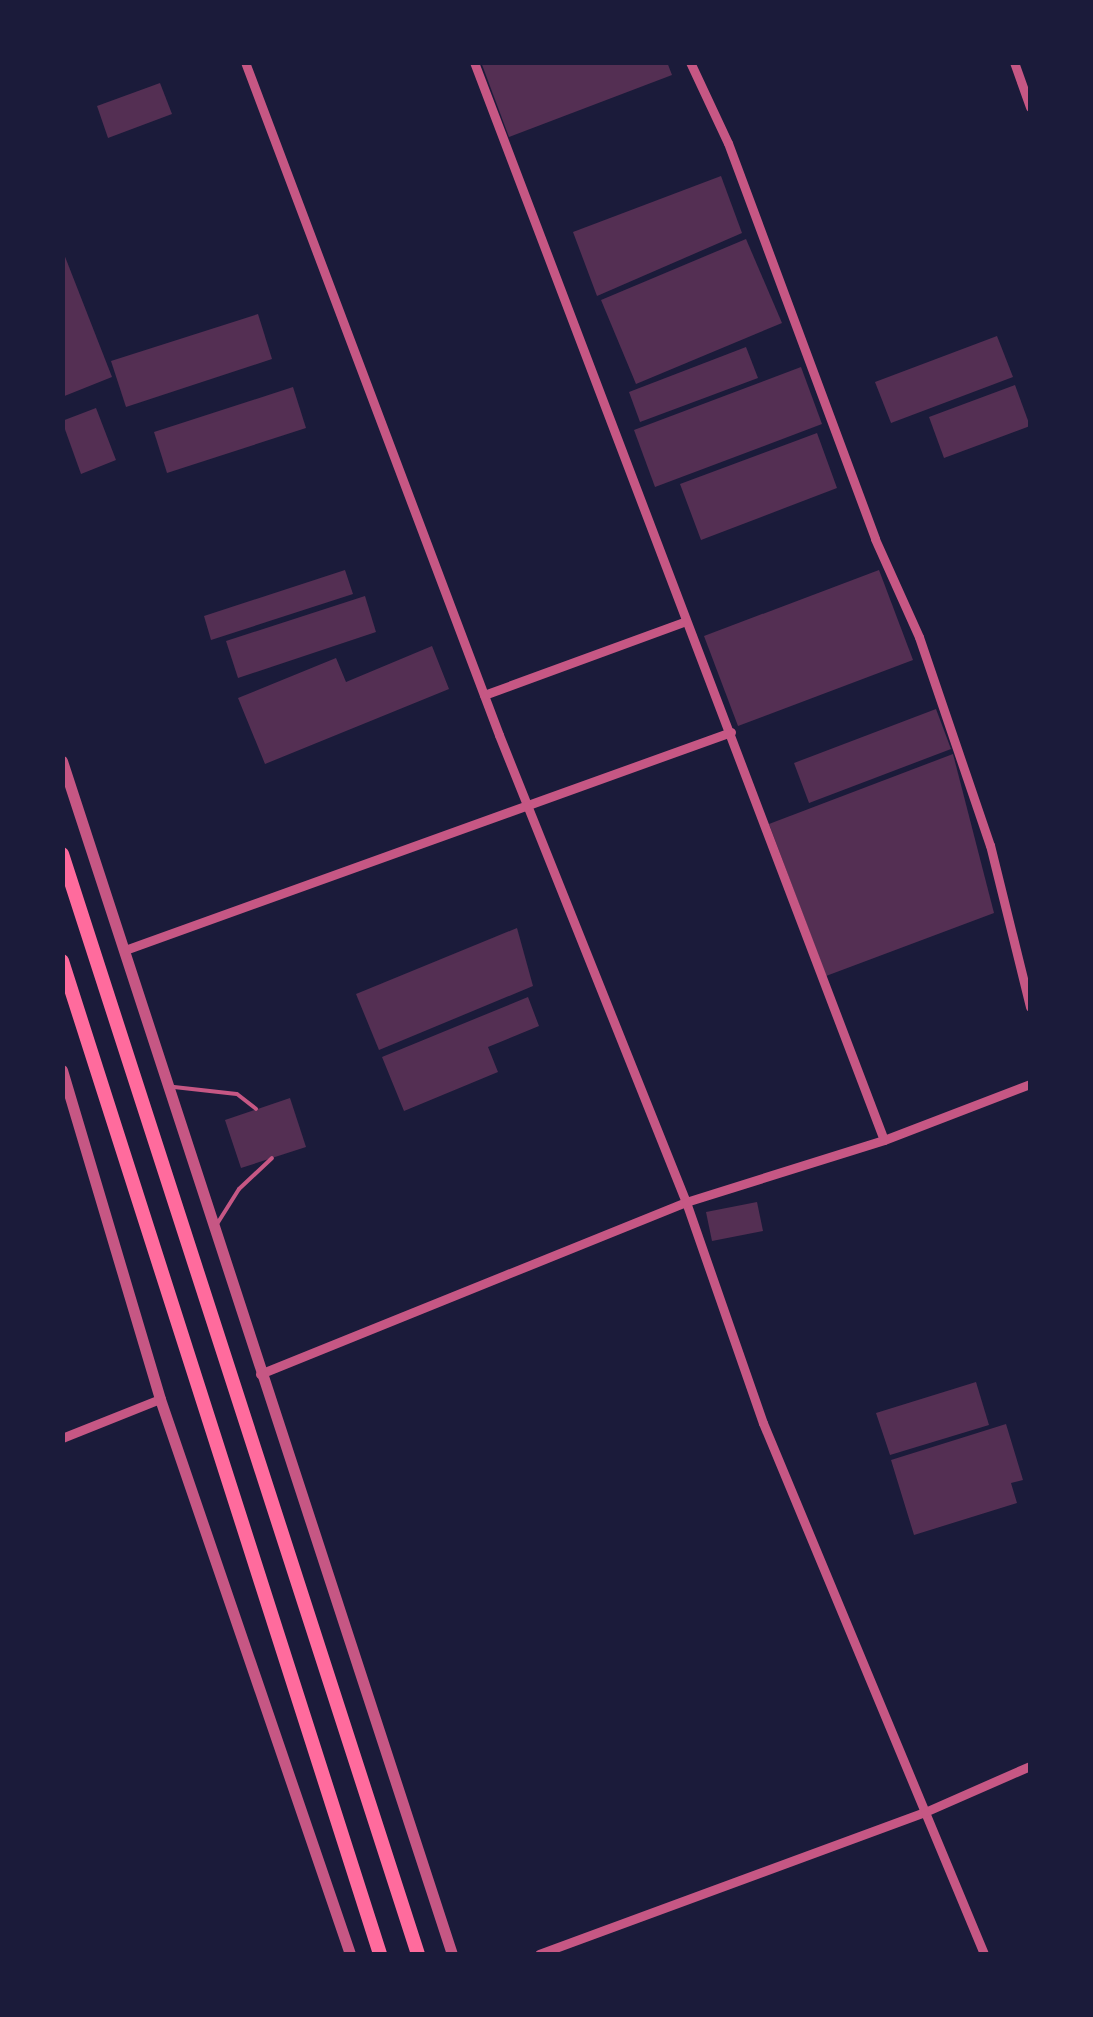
<!DOCTYPE html>
<style>
body{margin:0}
#map{position:relative;width:1093px;height:2017px;overflow:hidden;background:#1b1b3a;font-family:"Work Sans",sans-serif}
div>[style]{position:absolute}
.building>*{inset:0;background:#542f53}
.service>*{height:4px;margin:-2px;padding:0 2px;transform-origin:2px;border-radius:2px;background:#c65784}
.minor>*{height:9px;margin:-4.5px;padding:0 4.5px;transform-origin:4.5px;border-radius:4.5px;background:#c65784}
.tertiary>*{height:11px;margin:-5.5px;padding:0 5.5px;transform-origin:5.5px;border-radius:5.5px;background:#c65784}
.primary>*{height:14px;margin:-7px;padding:0 7px;transform-origin:7px;border-radius:7px;background:#ff6b9d}
span{translate:-50% -50%;white-space:nowrap;text-align:center;line-height:1.15;-webkit-text-stroke:8px #1b1b3a;paint-order:stroke}
.frame{position:absolute;inset:0;border:65px solid #1b1b3a;pointer-events:none}
</style>
<div id="map">
<div class="building">
<i style="clip-path:polygon(481px 62px,667px 62px,672px 75px,509px 137px)"></i>
<i style="clip-path:polygon(160px 83px,172px 114px,108px 138px,97px 106px)"></i>
<i style="clip-path:polygon(721px 176px,742px 233px,597px 296px,573px 232px)"></i>
<i style="clip-path:polygon(746px 239px,782px 323px,636px 384px,601px 300px)"></i>
<i style="clip-path:polygon(62px 249px,112px 377px,62px 397px)"></i>
<i style="clip-path:polygon(258px 314px,272px 359px,126px 407px,111px 361px)"></i>
<i style="clip-path:polygon(997px 336px,1013px 377px,891px 423px,875px 382px)"></i>
<i style="clip-path:polygon(746px 347px,758px 378px,640px 422px,629px 392px)"></i>
<i style="clip-path:polygon(801px 367px,822px 424px,655px 487px,634px 430px)"></i>
<i style="clip-path:polygon(1015px 385px,1030px 426px,944px 458px,929px 417px)"></i>
<i style="clip-path:polygon(293px 387px,306px 428px,167px 473px,154px 432px)"></i>
<i style="clip-path:polygon(96px 408px,116px 460px,81px 474px,62px 421px)"></i>
<i style="clip-path:polygon(817px 433px,837px 488px,701px 540px,680px 484px)"></i>
<i style="clip-path:polygon(345px 570px,353px 594px,211px 640px,204px 616px)"></i>
<i style="clip-path:polygon(879px 570px,913px 660px,738px 726px,704px 636px)"></i>
<i style="clip-path:polygon(365px 596px,376px 632px,238px 678px,226px 641px)"></i>
<i style="clip-path:polygon(432px 646px,449px 689px,265px 764px,238px 698px,336px 658px,346px 682px)"></i>
<i style="clip-path:polygon(936px 709px,951px 749px,809px 803px,794px 763px)"></i>
<i style="clip-path:polygon(953px 754px,994px 913px,826px 976px,769px 824px)"></i>
<i style="clip-path:polygon(517px 928px,533px 986px,379px 1050px,356px 994px)"></i>
<i style="clip-path:polygon(528px 997px,539px 1026px,488px 1047px,498px 1072px,404px 1111px,382px 1057px)"></i>
<i style="clip-path:polygon(290px 1098px,306px 1147px,241px 1168px,225px 1120px)"></i>
<i style="clip-path:polygon(757px 1202px,763px 1231px,712px 1241px,706px 1212px)"></i>
<i style="clip-path:polygon(976px 1382px,989px 1425px,890px 1455px,876px 1413px)"></i>
<i style="clip-path:polygon(1006px 1424px,1023px 1480px,1011px 1483px,1017px 1503px,914px 1535px,891px 1460px)"></i>
</div>
<div class="service">
<i style="left:174px;top:1087px;width:63px;rotate:6.3deg"></i>
<i style="left:237px;top:1094px;width:24px;rotate:38deg"></i>
<i style="left:217px;top:1224px;width:41px;rotate:-57.8deg"></i>
<i style="left:239px;top:1189px;width:45px;rotate:-43.2deg"></i>
</div>
<div class="minor">
<i style="left:245px;top:62px;width:719px;rotate:69.32deg"></i>
<i style="left:499px;top:735px;width:503px;rotate:68.18deg"></i>
<i style="left:686px;top:1202px;width:234px;rotate:70.8deg"></i>
<i style="left:763px;top:1423px;width:575px;rotate:67.4deg"></i>
<i style="left:474px;top:62px;width:1153px;rotate:69.18deg"></i>
<i style="left:690px;top:62px;width:89px;rotate:64.9deg"></i>
<i style="left:728px;top:143px;width:422px;rotate:69.6deg"></i>
<i style="left:875px;top:539px;width:107px;rotate:65.8deg"></i>
<i style="left:919px;top:637px;width:220px;rotate:71.2deg"></i>
<i style="left:990px;top:845px;width:167px;rotate:76.1deg"></i>
<i style="left:1014px;top:62px;width:48px;rotate:70.4deg"></i>
<i style="left:484px;top:695px;width:215px;rotate:-20.1deg"></i>
<i style="left:125px;top:950px;width:644px;rotate:-19.79deg"></i>
<i style="left:260px;top:1374px;width:459px;rotate:-22deg"></i>
<i style="left:686px;top:1202px;width:207px;rotate:-17.4deg"></i>
<i style="left:884px;top:1140px;width:156px;rotate:-21deg"></i>
<i style="left:62px;top:1438px;width:105px;rotate:-21.7deg"></i>
<i style="left:539px;top:1954px;width:411px;rotate:-20.2deg"></i>
<i style="left:925px;top:1812px;width:115px;rotate:-23.7deg"></i>
</div>
<div class="tertiary">
<i style="left:62px;top:761px;width:1255px;rotate:71.9deg"></i>
<i style="left:62px;top:1070px;width:343px;rotate:73.4deg"></i>
<i style="left:160px;top:1399px;width:587px;rotate:71.1deg"></i>
</div>
<div class="primary">
<i style="left:62px;top:854px;width:1156px;rotate:72.07deg"></i>
<i style="left:62px;top:961px;width:1043px;rotate:72.24deg"></i>
</div>
<div class="frame"></div>
</div>
